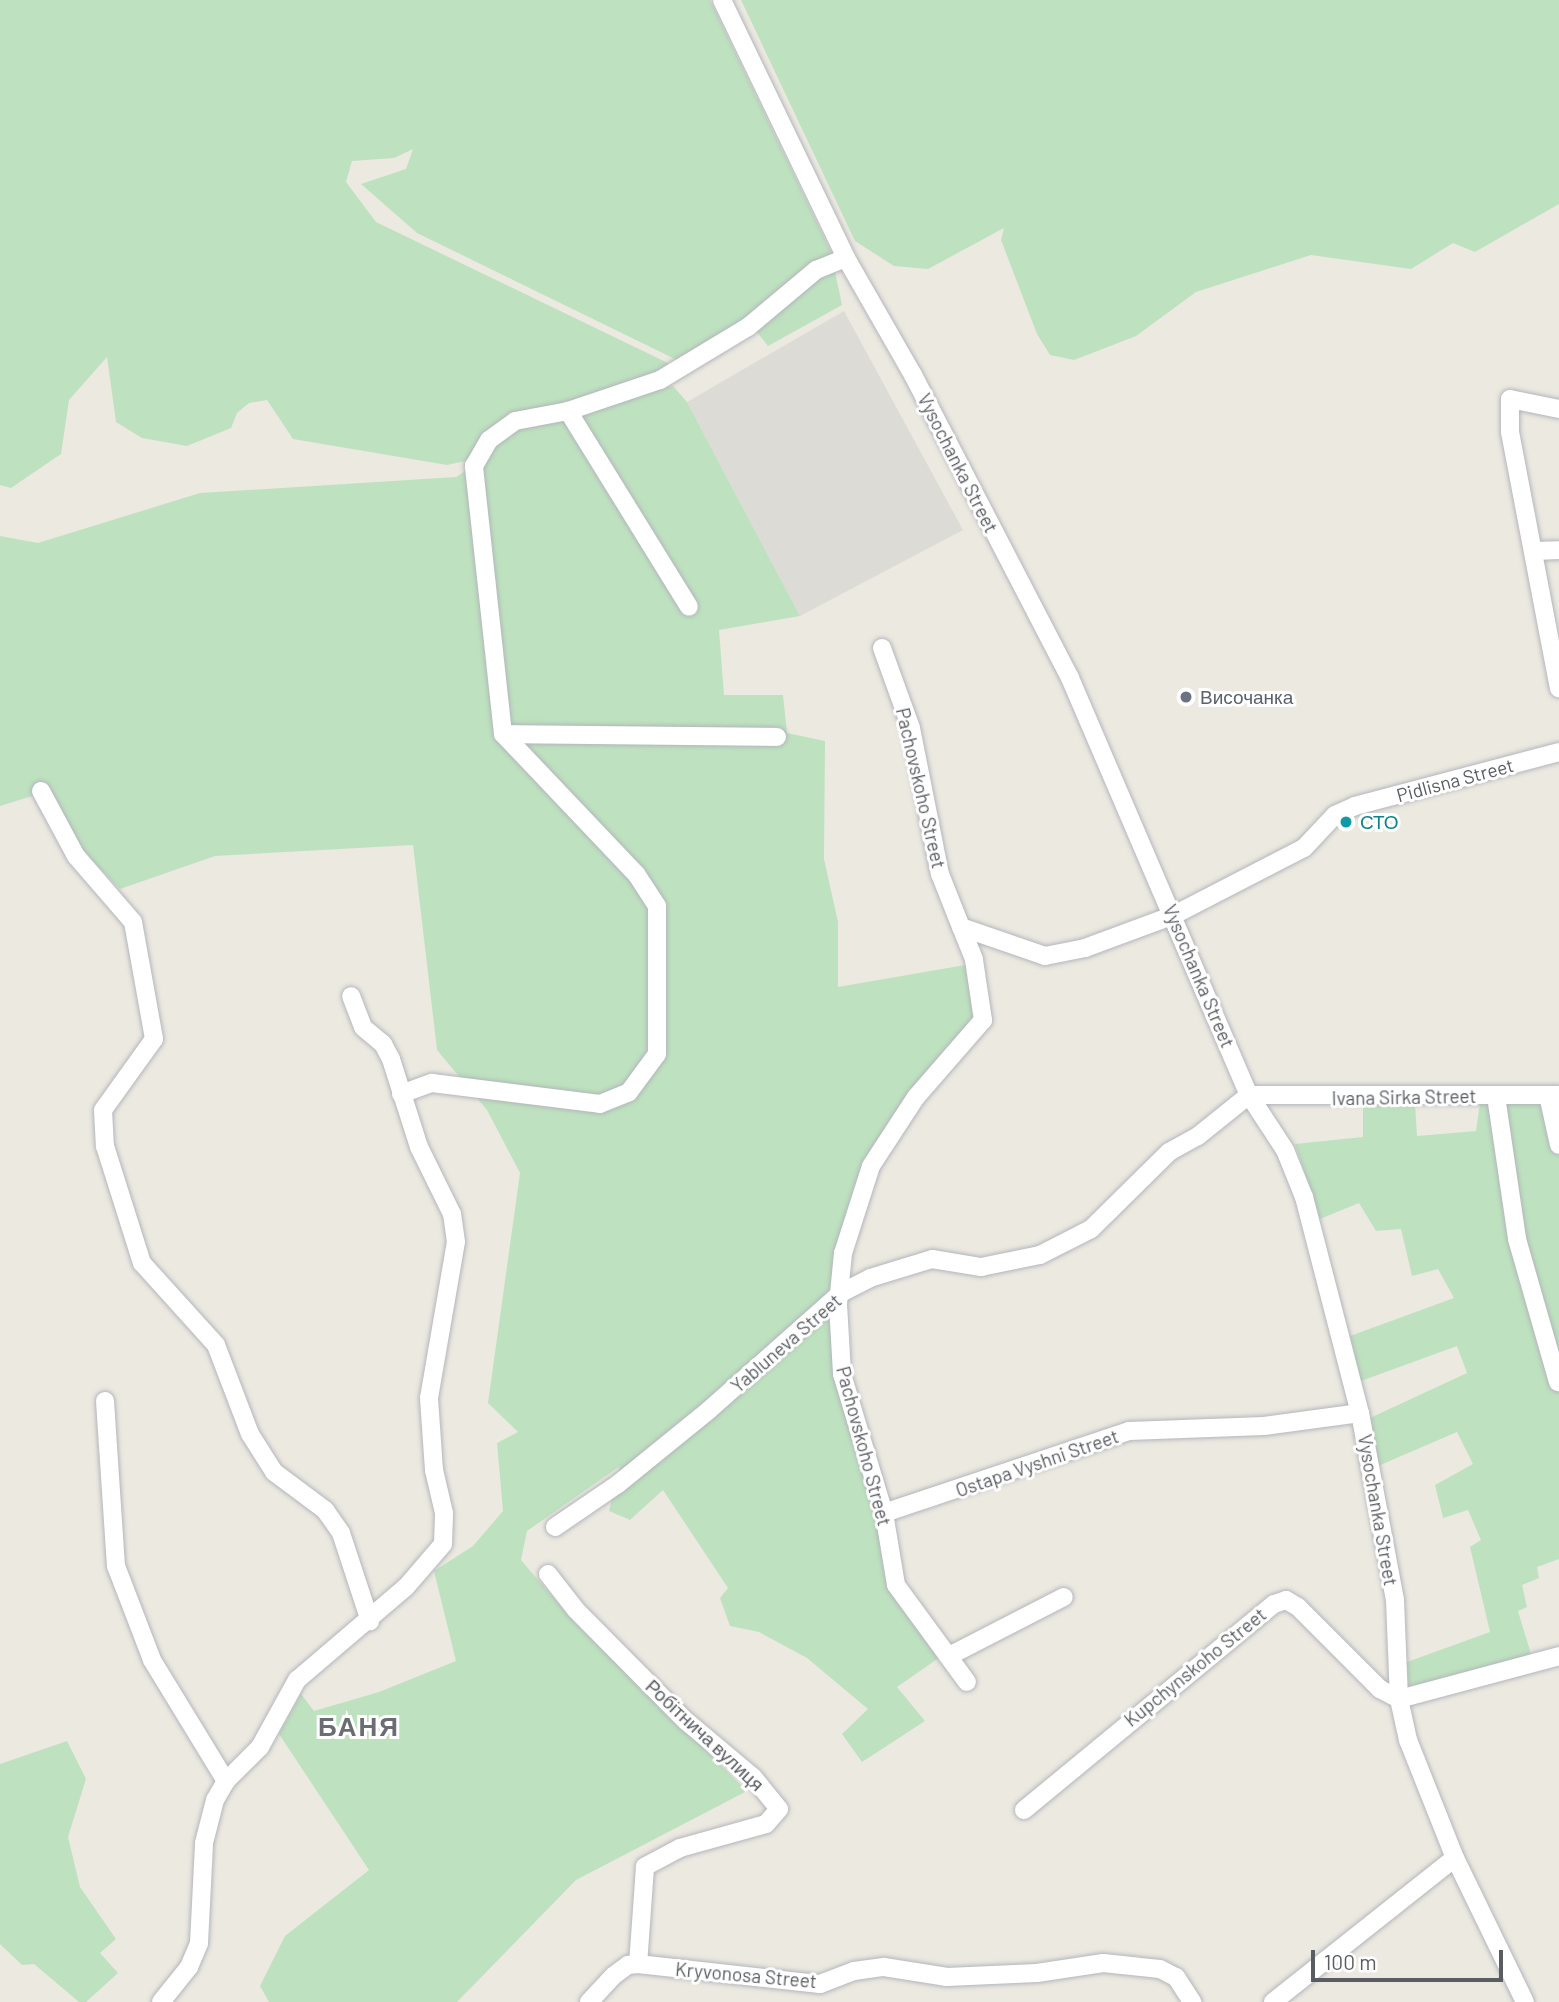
<!DOCTYPE html>
<meta charset="utf-8">
<style>
body{margin:0}
#map{position:relative;width:1559px;height:2002px;overflow:hidden;background:#ece9e1;font-family:Barlow,sans-serif}
div>[style]{position:absolute}
.industrial>*{inset:0;background:#dddbd5}
.green>*{inset:0;background:#bee2bf}
.roads{filter:drop-shadow(0 0 2px #b3b6bb) drop-shadow(0 0 2px #b3b6bb)}
.minor>*{height:18px;margin:-9px;padding:0 9px;transform-origin:9px;border-radius:9px;background:#fff}
.dots>*{width:19px;height:19px;translate:-50% -50%;box-sizing:border-box;border:4px solid #fff;border-radius:50%}
span{translate:-50% -50%;white-space:nowrap;text-align:center;line-height:1.15;-webkit-text-stroke:6px #fff;paint-order:stroke}
.street-label{font-size:19px;color:#595c61}
.worship-label{font-size:19px;color:#5b616d}
.left{translate:0 -50%;text-align:left}
.culture-label{font-size:19px;color:#0d838f}
.district-label{font-size:26px;color:#6a6e73;font-weight:700;letter-spacing:2px}
.scale{position:absolute;left:1311px;top:1950px;width:192px;height:32px;box-sizing:border-box;border:4px solid #595c61;border-top:0;padding-left:9px;font-size:21px;line-height:24px;white-space:nowrap;color:#595c61;-webkit-text-stroke:5px #fff;paint-order:stroke}
</style>
<div id="map">
<div class="industrial">
<i style="clip-path:polygon(844px 311px,963px 530px,800px 616px,687px 402px)"></i>
</div>
<div class="green">
<i style="clip-path:polygon(0 0,710px 0,831px 252px,842px 305px,768px 346px,757px 332px,677px 360px,417px 233px,361px 184px,406px 169px,413px 149px,394px 158px,352px 161px,346px 182px,376px 222px,670px 364px,640px 383px,575px 406px,673px 386px,687px 402px,800px 616px,719px 630px,724px 695px,783px 695px,787px 733px,825px 741px,824px 859px,838px 922px,838px 987px,971px 964px,977px 1015px,868px 1163px,834px 1285px,892px 1589px,943px 1655px,897px 1687px,925px 1721px,862px 1762px,842px 1734px,868px 1709px,807px 1658px,759px 1632px,730px 1626px,720px 1598px,728px 1588px,663px 1490px,630px 1520px,609px 1511px,620px 1466px,527px 1531px,521px 1560px,574px 1622px,747px 1791px,576px 1880px,457px 2002px,269px 2002px,260px 1986px,285px 1936px,369px 1870px,279px 1734px,301px 1694px,314px 1711px,379px 1692px,456px 1661px,434px 1571px,473px 1546px,503px 1511px,497px 1443px,518px 1432px,488px 1403px,520px 1173px,487px 1110px,437px 1050px,413px 845px,215px 856px,120px 889px,82px 850px,45px 792px,0 806px,0 536px,38px 543px,200px 493px,456px 477px,489px 456px,447px 465px,293px 439px,267px 400px,249px 403px,237px 413px,231px 428px,187px 446px,142px 438px,116px 422px,107px 357px,69px 400px,61px 454px,11px 488px,0 485px)"></i>
<i style="clip-path:polygon(741px 0,1559px 0,1559px 204px,1475px 252px,1453px 243px,1411px 269px,1311px 255px,1196px 292px,1136px 336px,1074px 360px,1050px 355px,1037px 334px,1001px 240px,1004px 228px,928px 269px,894px 266px,855px 241px)"></i>
<i style="clip-path:polygon(1545px 1102px,1559px 1151px,1559px 1559px,1537px 1567px,1539px 1578px,1522px 1585px,1527px 1607px,1518px 1611px,1531px 1654px,1409px 1691px,1407px 1662px,1490px 1632px,1470px 1547px,1481px 1540px,1468px 1510px,1443px 1518px,1435px 1485px,1473px 1464px,1457px 1432px,1378px 1466px,1370px 1418px,1467px 1373px,1457px 1346px,1361px 1381px,1350px 1336px,1454px 1298px,1438px 1269px,1412px 1276px,1401px 1229px,1376px 1231px,1359px 1203px,1320px 1219px,1295px 1144px,1363px 1137px,1363px 1105px,1415px 1103px,1417px 1136px,1476px 1131px,1480px 1103px)"></i>
<i style="clip-path:polygon(67px 1741px,86px 1779px,68px 1837px,80px 1887px,116px 1939px,100px 1953px,118px 1973px,86px 2002px,79px 2002px,34px 1964px,22px 1965px,0 1944px,0 1764px)"></i>
</div>
<div class="roads">
<div class="minor">
<i style="left:722px;top:0;width:286px;rotate:64.3deg"></i>
<i style="left:846px;top:258px;width:135px;rotate:60.2deg"></i>
<i style="left:913px;top:375px;width:341px;rotate:62.6deg"></i>
<i style="left:1070px;top:678px;width:454px;rotate:66.8deg"></i>
<i style="left:1249px;top:1095px;width:66px;rotate:56.8deg"></i>
<i style="left:1285px;top:1150px;width:51px;rotate:68deg"></i>
<i style="left:1304px;top:1197px;width:223px;rotate:75.5deg"></i>
<i style="left:1360px;top:1413px;width:190px;rotate:79.4deg"></i>
<i style="left:1395px;top:1600px;width:99px;rotate:87.7deg"></i>
<i style="left:1399px;top:1699px;width:42px;rotate:77.6deg"></i>
<i style="left:1408px;top:1740px;width:127px;rotate:68.3deg"></i>
<i style="left:1455px;top:1858px;width:160px;rotate:64.1deg"></i>
<i style="left:1559px;top:409px;width:50px;rotate:-168.5deg"></i>
<i style="left:1510px;top:399px;width:33px;rotate:90deg"></i>
<i style="left:1510px;top:432px;width:261px;rotate:79.2deg"></i>
<i style="left:568px;top:411px;width:230px;rotate:58.3deg"></i>
<i style="left:1534px;top:551px;width:25px;rotate:-2deg"></i>
<i style="left:882px;top:648px;width:85px;rotate:70.1deg"></i>
<i style="left:911px;top:728px;width:149px;rotate:78.8deg"></i>
<i style="left:940px;top:874px;width:57px;rotate:68.4deg"></i>
<i style="left:961px;top:927px;width:89px;rotate:19deg"></i>
<i style="left:1045px;top:956px;width:41px;rotate:-11.3deg"></i>
<i style="left:1085px;top:948px;width:95px;rotate:-20.3deg"></i>
<i style="left:1174px;top:915px;width:146px;rotate:-27.3deg"></i>
<i style="left:1304px;top:848px;width:45px;rotate:-46.8deg"></i>
<i style="left:1335px;top:815px;width:22px;rotate:-24deg"></i>
<i style="left:1355px;top:806px;width:211px;rotate:-14.8deg"></i>
<i style="left:503px;top:734px;width:274px;rotate:0.6deg"></i>
<i style="left:41px;top:791px;width:74px;rotate:61.7deg"></i>
<i style="left:76px;top:856px;width:87px;rotate:49.2deg"></i>
<i style="left:133px;top:922px;width:119px;rotate:79.8deg"></i>
<i style="left:154px;top:1039px;width:87px;rotate:125.7deg"></i>
<i style="left:103px;top:1110px;width:36px;rotate:87deg"></i>
<i style="left:105px;top:1146px;width:123px;rotate:72.5deg"></i>
<i style="left:142px;top:1263px;width:110px;rotate:47.9deg"></i>
<i style="left:216px;top:1345px;width:95px;rotate:69.1deg"></i>
<i style="left:250px;top:1434px;width:45px;rotate:57.7deg"></i>
<i style="left:274px;top:1472px;width:64px;rotate:36.7deg"></i>
<i style="left:325px;top:1510px;width:28px;rotate:55deg"></i>
<i style="left:341px;top:1533px;width:93px;rotate:71.8deg"></i>
<i style="left:961px;top:927px;width:35px;rotate:68deg"></i>
<i style="left:974px;top:960px;width:61px;rotate:81.5deg"></i>
<i style="left:983px;top:1020px;width:102px;rotate:131deg"></i>
<i style="left:916px;top:1097px;width:82px;rotate:123.1deg"></i>
<i style="left:871px;top:1166px;width:91px;rotate:107.8deg"></i>
<i style="left:843px;top:1253px;width:51px;rotate:95.6deg"></i>
<i style="left:838px;top:1304px;width:70px;rotate:86.7deg"></i>
<i style="left:842px;top:1374px;width:145px;rotate:73.2deg"></i>
<i style="left:884px;top:1513px;width:73px;rotate:80.5deg"></i>
<i style="left:896px;top:1585px;width:120px;rotate:53.8deg"></i>
<i style="left:401px;top:1094px;width:33px;rotate:-20deg"></i>
<i style="left:432px;top:1083px;width:169px;rotate:7.1deg"></i>
<i style="left:600px;top:1104px;width:31px;rotate:-22deg"></i>
<i style="left:629px;top:1092px;width:47px;rotate:-53.6deg"></i>
<i style="left:657px;top:1054px;width:148px;rotate:-90deg"></i>
<i style="left:657px;top:906px;width:38px;rotate:-123deg"></i>
<i style="left:636px;top:874px;width:193px;rotate:-133.5deg"></i>
<i style="left:503px;top:734px;width:270px;rotate:-96.2deg"></i>
<i style="left:474px;top:466px;width:30px;rotate:-60deg"></i>
<i style="left:489px;top:440px;width:32px;rotate:-36deg"></i>
<i style="left:515px;top:421px;width:54px;rotate:-10.7deg"></i>
<i style="left:568px;top:411px;width:97px;rotate:-18.6deg"></i>
<i style="left:660px;top:380px;width:103px;rotate:-31.1deg"></i>
<i style="left:748px;top:327px;width:89px;rotate:-40deg"></i>
<i style="left:816px;top:270px;width:32px;rotate:-22deg"></i>
<i style="left:1548px;top:1095px;width:51px;rotate:77.6deg"></i>
<i style="left:1496px;top:1096px;width:145px;rotate:81.6deg"></i>
<i style="left:1517px;top:1239px;width:149px;rotate:74deg"></i>
<i style="left:105px;top:1401px;width:165px;rotate:86.2deg"></i>
<i style="left:116px;top:1566px;width:101px;rotate:69deg"></i>
<i style="left:152px;top:1660px;width:142px;rotate:58.6deg"></i>
<i style="left:884px;top:1513px;width:258px;rotate:-18.5deg"></i>
<i style="left:1129px;top:1431px;width:135px;rotate:-2.1deg"></i>
<i style="left:1264px;top:1426px;width:97px;rotate:-7.7deg"></i>
<i style="left:555px;top:1527px;width:76px;rotate:-34.3deg"></i>
<i style="left:618px;top:1484px;width:117px;rotate:-39.1deg"></i>
<i style="left:709px;top:1410px;width:176px;rotate:-41.6deg"></i>
<i style="left:841px;top:1293px;width:33px;rotate:-27deg"></i>
<i style="left:870px;top:1278px;width:65px;rotate:-17deg"></i>
<i style="left:932px;top:1259px;width:50px;rotate:9.3deg"></i>
<i style="left:981px;top:1267px;width:60px;rotate:-11.5deg"></i>
<i style="left:1040px;top:1255px;width:57px;rotate:-27deg"></i>
<i style="left:1091px;top:1229px;width:110px;rotate:-44.6deg"></i>
<i style="left:1169px;top:1152px;width:33px;rotate:-29deg"></i>
<i style="left:1198px;top:1136px;width:65px;rotate:-38.8deg"></i>
<i style="left:1249px;top:1095px;width:310px"></i>
<i style="left:548px;top:1574px;width:46px;rotate:52.1deg"></i>
<i style="left:576px;top:1610px;width:156px;rotate:45.3deg"></i>
<i style="left:686px;top:1721px;width:87px;rotate:39.9deg"></i>
<i style="left:753px;top:1777px;width:41px;rotate:50.9deg"></i>
<i style="left:779px;top:1809px;width:20px;rotate:131deg"></i>
<i style="left:766px;top:1824px;width:89px;rotate:164.4deg"></i>
<i style="left:680px;top:1848px;width:40px;rotate:152deg"></i>
<i style="left:645px;top:1867px;width:97px;rotate:94.1deg"></i>
<i style="left:949px;top:1656px;width:129px;rotate:-27.2deg"></i>
<i style="left:1399px;top:1699px;width:166px;rotate:-15deg"></i>
<i style="left:1024px;top:1810px;width:324px;rotate:-39.5deg"></i>
<i style="left:1274px;top:1604px;width:13px;rotate:-18deg"></i>
<i style="left:1286px;top:1600px;width:14px;rotate:30deg"></i>
<i style="left:1298px;top:1607px;width:116px;rotate:45deg"></i>
<i style="left:1380px;top:1689px;width:21px;rotate:28deg"></i>
<i style="left:161px;top:2002px;width:45px;rotate:-51.3deg"></i>
<i style="left:189px;top:1967px;width:26px;rotate:-67deg"></i>
<i style="left:199px;top:1943px;width:100px;rotate:-87.1deg"></i>
<i style="left:204px;top:1843px;width:44px;rotate:-75.7deg"></i>
<i style="left:215px;top:1800px;width:22px;rotate:-60deg"></i>
<i style="left:226px;top:1781px;width:48px;rotate:-45deg"></i>
<i style="left:260px;top:1747px;width:77px;rotate:-61.1deg"></i>
<i style="left:297px;top:1680px;width:143px;rotate:-40.5deg"></i>
<i style="left:406px;top:1587px;width:57px;rotate:-49.3deg"></i>
<i style="left:443px;top:1544px;width:31px;rotate:-88deg"></i>
<i style="left:444px;top:1513px;width:44px;rotate:-103.1deg"></i>
<i style="left:434px;top:1470px;width:72px;rotate:-94deg"></i>
<i style="left:429px;top:1398px;width:158px;rotate:-80.2deg"></i>
<i style="left:456px;top:1242px;width:28px;rotate:-98deg"></i>
<i style="left:452px;top:1214px;width:75px;rotate:-116.2deg"></i>
<i style="left:419px;top:1147px;width:92px;rotate:-107.7deg"></i>
<i style="left:391px;top:1059px;width:17px;rotate:-118deg"></i>
<i style="left:383px;top:1044px;width:26px;rotate:-140deg"></i>
<i style="left:363px;top:1027px;width:33px;rotate:-111deg"></i>
<i style="left:589px;top:2002px;width:35px;rotate:-47deg"></i>
<i style="left:613px;top:1976px;width:19px;rotate:-36deg"></i>
<i style="left:628px;top:1965px;width:10px;rotate:-6deg"></i>
<i style="left:638px;top:1964px;width:183px;rotate:6.3deg"></i>
<i style="left:820px;top:1984px;width:36px;rotate:-21deg"></i>
<i style="left:854px;top:1971px;width:30px;rotate:-8deg"></i>
<i style="left:884px;top:1967px;width:64px;rotate:9deg"></i>
<i style="left:947px;top:1977px;width:90px;rotate:-2.5deg"></i>
<i style="left:1037px;top:1973px;width:67px;rotate:-8.6deg"></i>
<i style="left:1103px;top:1963px;width:57px;rotate:6deg"></i>
<i style="left:1160px;top:1969px;width:18px;rotate:27deg"></i>
<i style="left:1176px;top:1977px;width:30px;rotate:57deg"></i>
<i style="left:1273px;top:2002px;width:232px;rotate:-38.4deg"></i>
</div>
</div>
<div class="dots">
<i style="left:1186px;top:697px;background:#6b7280"></i>
<i style="left:1346px;top:822px;background:#0f9aa8"></i>
</div>
<div class="street-label">
<span style="left:958px;top:463px;rotate:63deg">Vysochanka Street</span>
<span style="left:1455px;top:780px;rotate:-15deg">Pidlisna Street</span>
<span style="left:921px;top:788px;rotate:77deg">Pachovskoho Street</span>
<span style="left:1199px;top:976px;rotate:67deg">Vysochanka Street</span>
<span style="left:1404px;top:1097px;rotate:-1deg">Ivana Sirka Street</span>
<span style="left:786px;top:1343px;rotate:-41deg">Yabluneva Street</span>
<span style="left:864px;top:1446px;rotate:75deg">Pachovskoho Street</span>
<span style="left:1037px;top:1463px;rotate:-19deg">Ostapa Vyshni Street</span>
<span style="left:1378px;top:1510px;rotate:80deg">Vysochanka Street</span>
<span style="left:1195px;top:1667px;rotate:-39deg">Kupchynskoho Street</span>
<span style="left:705px;top:1735px;rotate:43deg">Робітнича вулиця</span>
<span style="left:746px;top:1975px;rotate:5deg">Kryvonosa Street</span>
</div>
<div class="worship-label">
<span class="left" style="left:1200px;top:697px">Височанка</span>
</div>
<div class="culture-label">
<span class="left" style="left:1360px;top:822px">СТО</span>
</div>
<div class="district-label">
<span style="left:359px;top:1726px">БАНЯ</span>
</div>
<div class="scale">100 m</div>
</div>
